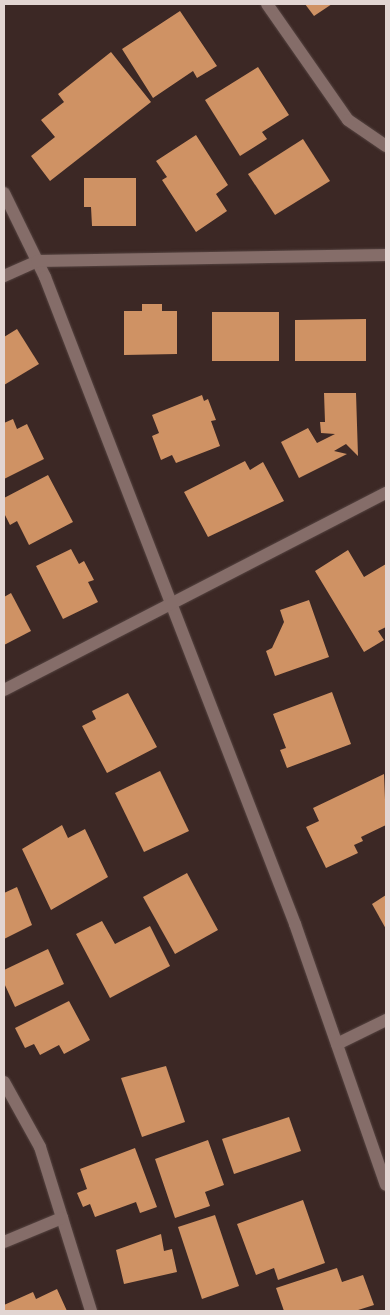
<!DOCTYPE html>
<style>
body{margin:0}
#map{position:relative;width:390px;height:1315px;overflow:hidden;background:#3c2825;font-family:Ubuntu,sans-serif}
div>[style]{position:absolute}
.building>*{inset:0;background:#cf9264}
.roads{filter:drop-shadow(0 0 1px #554441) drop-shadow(0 0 1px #554441)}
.minor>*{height:12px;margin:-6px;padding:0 6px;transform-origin:6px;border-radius:6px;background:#856d69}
span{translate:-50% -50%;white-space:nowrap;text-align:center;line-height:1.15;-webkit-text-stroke:5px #3c2825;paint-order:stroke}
.frame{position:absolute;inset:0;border:5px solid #e2d5d2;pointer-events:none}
</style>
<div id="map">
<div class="building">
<i style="clip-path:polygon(305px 4px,332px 4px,314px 16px)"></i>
<i style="clip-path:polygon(180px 11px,217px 66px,197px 78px,193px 71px,153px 98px,122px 49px)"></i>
<i style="clip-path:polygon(111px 52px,151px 102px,50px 181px,31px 156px,55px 137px,41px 120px,64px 102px,58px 94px)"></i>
<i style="clip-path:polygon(258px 67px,289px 115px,262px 132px,267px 139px,240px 156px,205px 100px)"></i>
<i style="clip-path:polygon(196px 135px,228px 185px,216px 194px,227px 211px,196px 232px,162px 180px,167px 177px,156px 161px)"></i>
<i style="clip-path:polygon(303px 139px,330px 181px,275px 215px,248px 174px)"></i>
<i style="clip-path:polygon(84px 178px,136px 178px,136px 226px,92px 226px,91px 207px,84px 207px)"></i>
<i style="clip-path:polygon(142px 304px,162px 304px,162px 311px,177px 311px,177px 354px,124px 355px,124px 311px,142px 311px)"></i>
<i style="clip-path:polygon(212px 312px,279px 312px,279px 361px,212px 361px)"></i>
<i style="clip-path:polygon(366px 319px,366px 361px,295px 361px,295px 320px)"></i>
<i style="clip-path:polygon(17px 329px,39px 364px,4px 385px,4px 337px)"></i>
<i style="clip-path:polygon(324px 393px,356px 393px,358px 456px,346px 444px,334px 451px,347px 454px,299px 478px,281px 442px,308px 428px,317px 443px,335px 434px,321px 433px,320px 422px,325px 422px)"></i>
<i style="clip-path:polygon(202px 395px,204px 401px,208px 399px,216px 420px,211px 421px,220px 446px,176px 463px,172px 455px,161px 460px,152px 436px,159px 433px,152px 415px)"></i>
<i style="clip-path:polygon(13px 419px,17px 429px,27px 424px,44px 459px,4px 479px,4px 423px)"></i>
<i style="clip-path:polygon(245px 461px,250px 470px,263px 462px,284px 501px,208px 537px,184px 492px)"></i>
<i style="clip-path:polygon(48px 475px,73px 522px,29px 545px,17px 521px,10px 525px,4px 513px,4px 498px)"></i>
<i style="clip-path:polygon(71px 549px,79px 564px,84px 561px,94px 580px,88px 582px,98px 602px,63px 619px,36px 566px)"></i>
<i style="clip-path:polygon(348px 550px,364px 577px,386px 564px,386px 627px,378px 631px,384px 640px,364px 652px,315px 571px)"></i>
<i style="clip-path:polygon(11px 593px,31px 631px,4px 645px,4px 597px)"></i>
<i style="clip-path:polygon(309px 600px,329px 657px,275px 676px,266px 651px,272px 648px,284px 622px,280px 610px)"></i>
<i style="clip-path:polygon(332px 692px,351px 744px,287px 768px,280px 750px,286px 748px,273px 714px)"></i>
<i style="clip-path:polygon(128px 693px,157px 747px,107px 773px,82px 726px,96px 719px,92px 711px)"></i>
<i style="clip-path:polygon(160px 771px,189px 831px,144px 852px,115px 793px)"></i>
<i style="clip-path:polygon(384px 774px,386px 825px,361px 837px,363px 841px,354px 845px,358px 853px,326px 868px,306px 827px,319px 821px,313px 808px)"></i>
<i style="clip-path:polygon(62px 825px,68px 838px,85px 829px,108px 877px,51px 910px,22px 849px)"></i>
<i style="clip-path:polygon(187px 873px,218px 930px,175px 954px,143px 897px)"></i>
<i style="clip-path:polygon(17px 887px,32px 925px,4px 939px,4px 893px)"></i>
<i style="clip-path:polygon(386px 895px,386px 929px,372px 904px)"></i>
<i style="clip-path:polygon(102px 921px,115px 944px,150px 926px,170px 966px,110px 998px,76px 934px)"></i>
<i style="clip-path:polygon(48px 949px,64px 984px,15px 1007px,4px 983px,4px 970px)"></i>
<i style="clip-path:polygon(69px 1001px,90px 1040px,64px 1054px,59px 1045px,40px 1055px,34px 1044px,25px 1048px,15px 1028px)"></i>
<i style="clip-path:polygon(166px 1066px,185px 1122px,142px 1137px,121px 1078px)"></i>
<i style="clip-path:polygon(289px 1117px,301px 1151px,234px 1174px,222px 1139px)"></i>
<i style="clip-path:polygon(208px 1140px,224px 1185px,205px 1192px,210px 1206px,175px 1218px,155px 1159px)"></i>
<i style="clip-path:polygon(135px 1148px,157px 1207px,140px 1213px,136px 1202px,95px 1217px,90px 1204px,83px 1207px,77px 1193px,87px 1189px,80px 1169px)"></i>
<i style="clip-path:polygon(303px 1200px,325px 1263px,278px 1280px,274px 1268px,256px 1275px,237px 1224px)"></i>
<i style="clip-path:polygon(215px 1215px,239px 1286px,202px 1299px,178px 1227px)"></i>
<i style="clip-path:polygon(161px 1234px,164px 1251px,172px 1249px,177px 1272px,124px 1284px,116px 1250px)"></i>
<i style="clip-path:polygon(337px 1268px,342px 1282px,363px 1275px,374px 1305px,355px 1311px,284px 1311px,276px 1288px)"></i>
<i style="clip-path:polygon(57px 1289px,67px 1311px,4px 1311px,4px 1305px,33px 1292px,36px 1299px)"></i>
</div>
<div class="roads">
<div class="minor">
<i style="left:267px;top:4px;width:141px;rotate:55.1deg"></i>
<i style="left:348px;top:120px;width:46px;rotate:34.4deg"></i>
<i style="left:4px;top:193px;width:93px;rotate:64deg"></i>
<i style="left:45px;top:277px;width:694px;rotate:68.87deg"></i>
<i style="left:295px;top:924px;width:276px;rotate:70.8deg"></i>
<i style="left:4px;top:276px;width:36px;rotate:-24deg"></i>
<i style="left:37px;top:261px;width:349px;rotate:-1deg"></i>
<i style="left:4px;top:690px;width:430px;rotate:-27.3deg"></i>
<i style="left:337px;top:1044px;width:55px;rotate:-26.1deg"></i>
<i style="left:4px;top:1082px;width:74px;rotate:61deg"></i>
<i style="left:40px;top:1147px;width:172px;rotate:72.7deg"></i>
<i style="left:4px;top:1242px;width:63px;rotate:-22.5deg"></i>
</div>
</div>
<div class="frame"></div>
</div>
